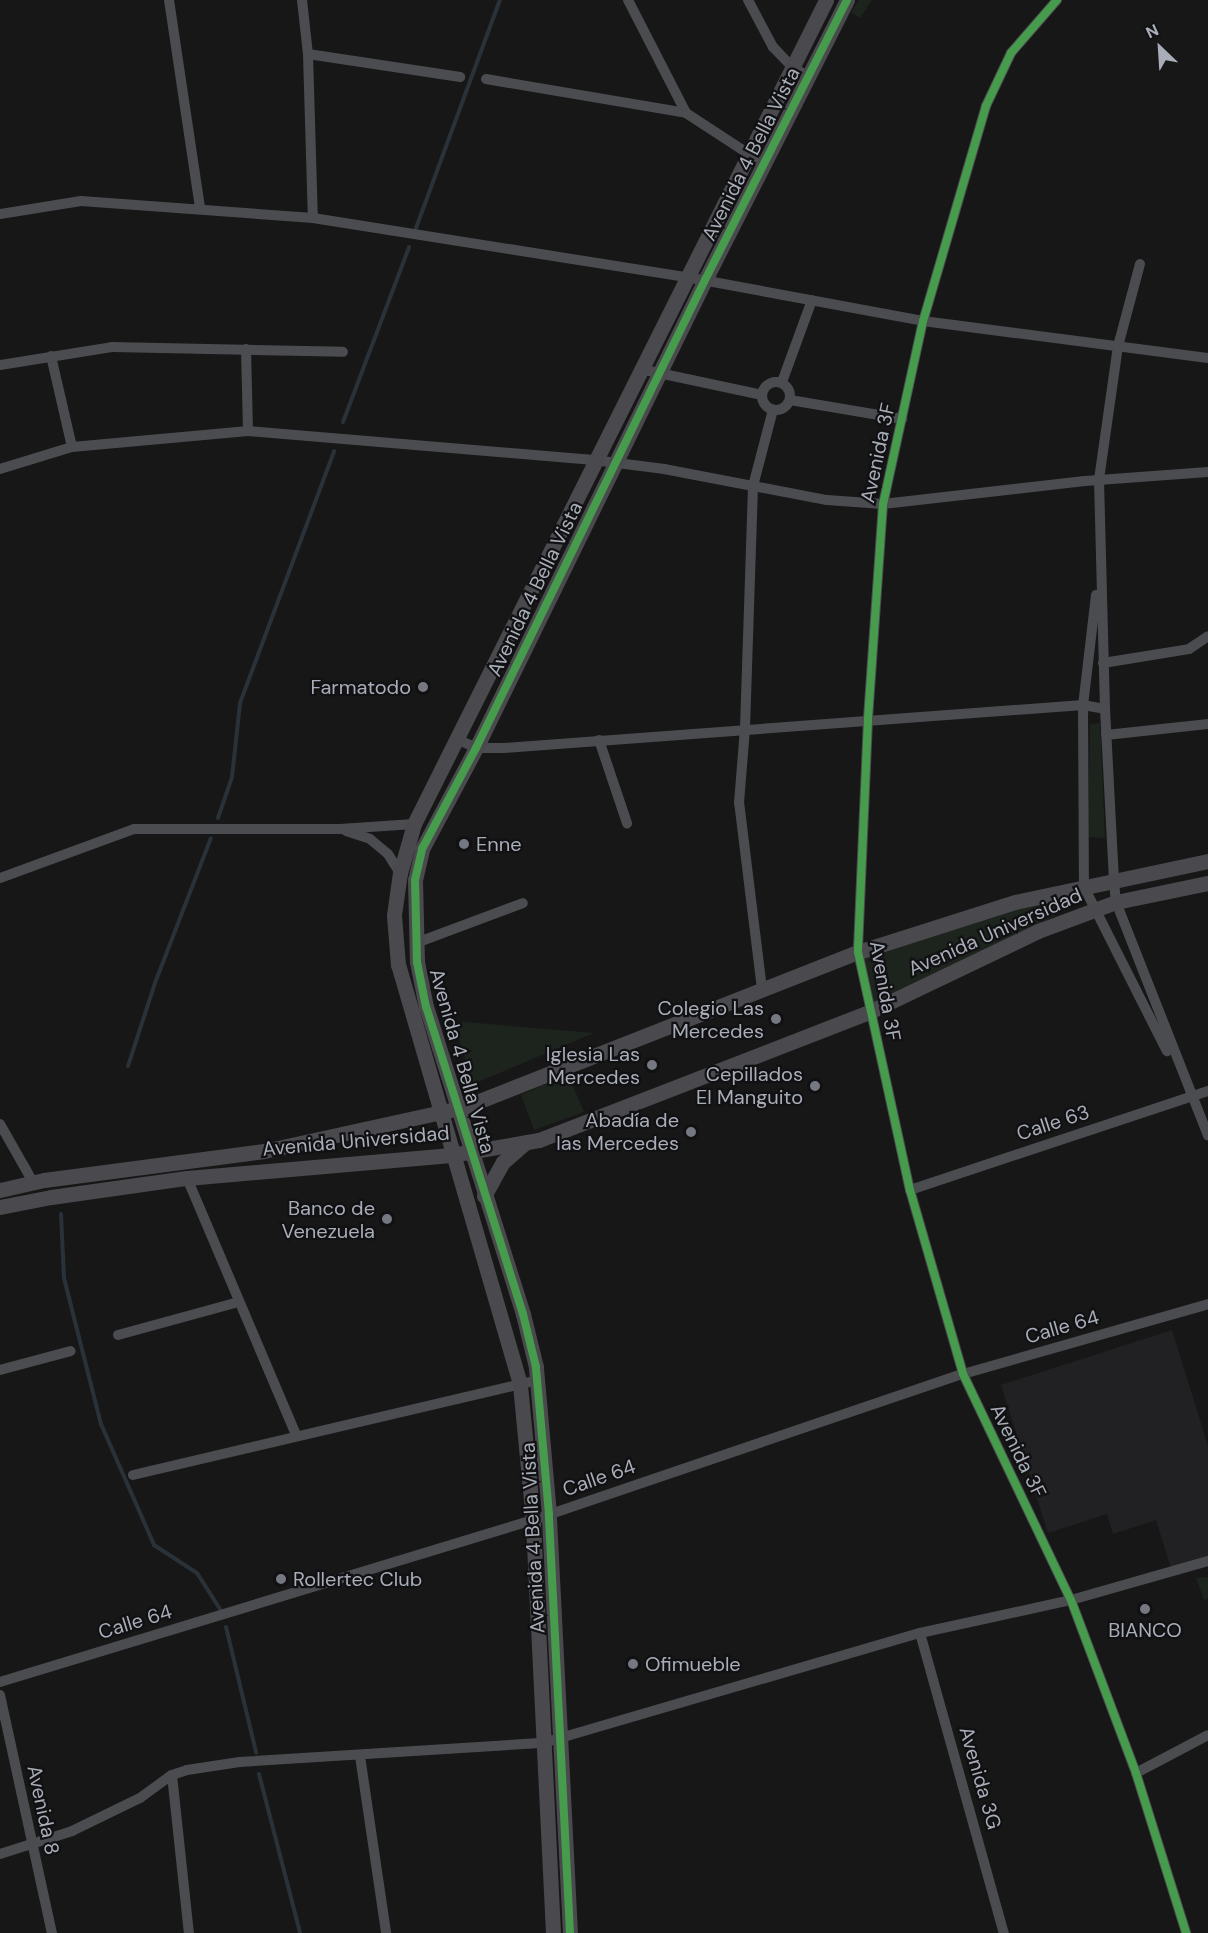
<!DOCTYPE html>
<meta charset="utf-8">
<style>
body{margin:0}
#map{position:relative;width:1208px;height:1933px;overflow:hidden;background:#171717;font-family:"DM Sans",sans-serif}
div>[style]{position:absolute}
.built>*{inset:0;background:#212123}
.green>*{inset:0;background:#1d241e}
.stream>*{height:4px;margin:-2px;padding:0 2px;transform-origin:2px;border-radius:2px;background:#2a3239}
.street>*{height:10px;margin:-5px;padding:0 5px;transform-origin:5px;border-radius:5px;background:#4b4c50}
.street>.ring{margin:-5px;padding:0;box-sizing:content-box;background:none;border:10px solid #4b4c50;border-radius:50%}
.secondary>*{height:15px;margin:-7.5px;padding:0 7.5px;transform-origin:7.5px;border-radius:7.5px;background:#4a4a4e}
.cycleway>*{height:8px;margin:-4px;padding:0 4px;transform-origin:4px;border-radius:4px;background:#469c4c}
.dots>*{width:16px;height:16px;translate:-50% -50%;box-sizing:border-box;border:3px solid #111113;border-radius:50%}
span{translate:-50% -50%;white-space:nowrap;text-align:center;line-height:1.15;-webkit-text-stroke:4.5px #111113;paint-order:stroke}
.street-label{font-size:20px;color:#a8adb8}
.poi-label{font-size:20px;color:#a8adb8}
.right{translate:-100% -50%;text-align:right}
.left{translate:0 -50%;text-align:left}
.north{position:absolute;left:1130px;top:18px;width:60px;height:60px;-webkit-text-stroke:4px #111113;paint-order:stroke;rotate:335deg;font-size:16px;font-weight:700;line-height:24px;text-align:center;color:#a8adb8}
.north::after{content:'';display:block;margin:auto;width:21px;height:27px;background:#a8adb8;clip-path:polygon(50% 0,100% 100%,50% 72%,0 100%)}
</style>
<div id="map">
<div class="built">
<i style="clip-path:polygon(1172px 1330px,1208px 1446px,1208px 1556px,1171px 1568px,1156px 1520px,1113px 1534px,1107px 1514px,1048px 1533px,1001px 1385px)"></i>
</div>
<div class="green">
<i style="clip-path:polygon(859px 0,872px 0,860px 18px,851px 12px)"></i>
<i style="clip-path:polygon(1100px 723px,1105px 838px,1088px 837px,1090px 724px)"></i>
<i style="clip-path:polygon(1066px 896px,1074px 906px,869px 1012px,858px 952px)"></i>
<i style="clip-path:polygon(453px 1021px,594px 1033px,473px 1084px)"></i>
<i style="clip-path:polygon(568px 1074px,584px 1112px,534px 1130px,521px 1095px)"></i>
<i style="clip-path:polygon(1208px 1577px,1208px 1599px,1204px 1600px,1196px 1578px)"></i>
</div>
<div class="stream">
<i style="left:416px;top:228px;width:243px;rotate:-69.8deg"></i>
<i style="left:343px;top:422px;width:187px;rotate:-69.3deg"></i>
<i style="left:218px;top:818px;width:43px;rotate:-71.1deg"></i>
<i style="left:232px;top:777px;width:74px;rotate:-83.8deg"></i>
<i style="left:240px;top:703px;width:269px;rotate:-69.5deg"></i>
<i style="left:128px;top:1066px;width:87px;rotate:-72deg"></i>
<i style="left:155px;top:983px;width:155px;rotate:-68.9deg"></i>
<i style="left:61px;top:1214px;width:64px;rotate:87.3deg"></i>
<i style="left:64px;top:1278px;width:151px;rotate:75.8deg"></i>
<i style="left:101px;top:1424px;width:132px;rotate:66.3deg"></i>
<i style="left:154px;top:1545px;width:51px;rotate:33.1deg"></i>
<i style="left:197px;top:1573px;width:43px;rotate:57.4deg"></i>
<i style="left:226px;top:1627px;width:129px;rotate:76.5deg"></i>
<i style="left:259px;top:1774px;width:164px;rotate:75.5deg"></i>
</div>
<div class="street">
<i style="left:169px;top:0;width:210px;rotate:81.5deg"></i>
<i style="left:302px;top:0;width:54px;rotate:83.7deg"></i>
<i style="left:308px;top:54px;width:164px;rotate:88.3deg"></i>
<i style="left:628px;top:0;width:127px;rotate:62.8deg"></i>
<i style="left:748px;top:0;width:53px;rotate:62deg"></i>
<i style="left:773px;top:47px;width:29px;rotate:46deg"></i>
<i style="left:793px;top:68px;width:17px;rotate:28deg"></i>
<i style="left:1057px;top:0;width:70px;rotate:131deg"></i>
<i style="left:1011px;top:53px;width:59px;rotate:115.3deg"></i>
<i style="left:986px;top:106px;width:224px;rotate:106.3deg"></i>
<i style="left:923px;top:321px;width:187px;rotate:102.3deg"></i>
<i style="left:883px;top:504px;width:217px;rotate:94deg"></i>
<i style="left:868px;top:720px;width:232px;rotate:92.5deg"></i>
<i style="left:858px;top:952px;width:244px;rotate:77.7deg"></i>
<i style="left:910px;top:1190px;width:191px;rotate:73.9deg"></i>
<i style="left:963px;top:1374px;width:250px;rotate:64.5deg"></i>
<i style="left:1071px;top:1600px;width:185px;rotate:69.4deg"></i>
<i style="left:1136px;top:1773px;width:168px;rotate:72.6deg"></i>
<i style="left:308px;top:54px;width:154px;rotate:8.6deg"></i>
<i style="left:486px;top:79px;width:203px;rotate:9.6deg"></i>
<i style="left:686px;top:113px;width:93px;rotate:33.2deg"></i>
<i style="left:0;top:214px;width:82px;rotate:-9.1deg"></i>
<i style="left:81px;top:201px;width:233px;rotate:4.2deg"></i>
<i style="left:313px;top:218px;width:378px;rotate:9deg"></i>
<i style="left:686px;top:277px;width:241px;rotate:10.5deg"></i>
<i style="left:923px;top:321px;width:287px;rotate:7.4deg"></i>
<i style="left:1140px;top:264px;width:85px;rotate:105deg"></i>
<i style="left:1118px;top:346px;width:135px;rotate:98.1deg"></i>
<i style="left:1099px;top:480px;width:229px;rotate:88.5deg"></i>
<i style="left:1105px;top:709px;width:172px;rotate:87deg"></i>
<i style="left:1114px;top:881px;width:21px;rotate:85deg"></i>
<i style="left:1116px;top:902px;width:251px;rotate:68.5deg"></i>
<i style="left:246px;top:349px;width:82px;rotate:88.6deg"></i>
<i style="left:51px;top:356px;width:93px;rotate:77deg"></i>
<i style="left:0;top:365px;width:113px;rotate:-9.1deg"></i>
<i style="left:112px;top:347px;width:231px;rotate:1.2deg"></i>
<i style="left:640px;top:369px;width:125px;rotate:12deg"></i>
<i class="ring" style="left:762px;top:382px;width:18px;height:18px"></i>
<i style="left:782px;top:382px;width:87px;rotate:-69.9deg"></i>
<i style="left:790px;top:400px;width:114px;rotate:9.6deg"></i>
<i style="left:0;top:469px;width:75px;rotate:-17deg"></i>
<i style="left:72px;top:447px;width:177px;rotate:-5.2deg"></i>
<i style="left:248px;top:431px;width:347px;rotate:4.8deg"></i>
<i style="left:594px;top:460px;width:71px;rotate:7.3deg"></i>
<i style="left:664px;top:469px;width:166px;rotate:10.8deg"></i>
<i style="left:827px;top:500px;width:56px;rotate:4.1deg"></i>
<i style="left:883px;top:504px;width:203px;rotate:-6.5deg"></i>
<i style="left:1085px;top:481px;width:123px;rotate:-4.2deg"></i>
<i style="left:1096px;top:595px;width:111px;rotate:96.7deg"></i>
<i style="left:1083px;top:705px;width:182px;rotate:89.7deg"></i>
<i style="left:1084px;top:887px;width:184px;rotate:63.2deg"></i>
<i style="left:1103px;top:663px;width:87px;rotate:-9.2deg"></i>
<i style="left:1189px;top:649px;width:23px;rotate:-34deg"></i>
<i style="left:1106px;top:735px;width:103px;rotate:-6.2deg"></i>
<i style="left:457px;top:739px;width:21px;rotate:25deg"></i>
<i style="left:476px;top:748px;width:28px"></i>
<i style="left:504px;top:748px;width:581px;rotate:-4.25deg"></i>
<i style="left:1083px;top:705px;width:22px;rotate:10deg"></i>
<i style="left:599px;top:740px;width:88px;rotate:71.4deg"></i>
<i style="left:346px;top:831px;width:25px;rotate:18deg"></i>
<i style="left:370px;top:839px;width:23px;rotate:40deg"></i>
<i style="left:388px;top:854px;width:22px;rotate:58deg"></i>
<i style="left:0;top:878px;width:143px;rotate:-20.1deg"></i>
<i style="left:134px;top:829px;width:206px"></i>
<i style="left:340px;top:829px;width:74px;rotate:-3.9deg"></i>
<i style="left:416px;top:943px;width:114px;rotate:-20.5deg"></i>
<i style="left:762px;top:989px;width:187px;rotate:-97deg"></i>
<i style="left:739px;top:803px;width:75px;rotate:-85.4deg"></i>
<i style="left:745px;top:728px;width:242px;rotate:-88.1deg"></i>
<i style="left:753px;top:486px;width:79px;rotate:-75.3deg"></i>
<i style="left:0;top:1124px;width:67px;rotate:60.4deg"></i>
<i style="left:187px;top:1178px;width:279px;rotate:67deg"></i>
<i style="left:910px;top:1190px;width:314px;rotate:-18.4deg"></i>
<i style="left:118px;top:1335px;width:125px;rotate:-15.3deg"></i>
<i style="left:0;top:1370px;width:73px;rotate:-15deg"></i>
<i style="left:133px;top:1475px;width:416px;rotate:-13.2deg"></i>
<i style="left:920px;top:1633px;width:312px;rotate:74.4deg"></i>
<i style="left:0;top:1682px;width:557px;rotate:-16.91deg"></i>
<i style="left:533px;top:1520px;width:454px;rotate:-18.8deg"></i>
<i style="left:963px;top:1374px;width:255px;rotate:-15.9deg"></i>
<i style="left:0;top:1695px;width:244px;rotate:77.7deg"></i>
<i style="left:360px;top:1756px;width:179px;rotate:81.6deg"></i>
<i style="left:1136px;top:1773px;width:81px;rotate:-27.8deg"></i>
<i style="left:172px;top:1775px;width:159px;rotate:83.9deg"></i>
<i style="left:0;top:1854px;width:76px;rotate:-17.7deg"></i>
<i style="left:72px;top:1831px;width:76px;rotate:-25.9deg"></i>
<i style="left:140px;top:1798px;width:39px;rotate:-36deg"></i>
<i style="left:172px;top:1775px;width:16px;rotate:-18deg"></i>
<i style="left:187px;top:1770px;width:53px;rotate:-8.7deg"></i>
<i style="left:239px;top:1762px;width:305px;rotate:-3.6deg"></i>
<i style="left:543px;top:1743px;width:393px;rotate:-16.3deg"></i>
<i style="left:920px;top:1633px;width:155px;rotate:-12.3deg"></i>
<i style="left:1071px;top:1600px;width:142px;rotate:-15.9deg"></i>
</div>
<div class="secondary">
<i style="left:0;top:1190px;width:45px;rotate:-12.8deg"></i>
<i style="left:44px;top:1180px;width:222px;rotate:-7.5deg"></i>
<i style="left:264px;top:1151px;width:205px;rotate:-12.4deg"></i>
<i style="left:464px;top:1107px;width:423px;rotate:-21.5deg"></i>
<i style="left:858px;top:952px;width:165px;rotate:-17.7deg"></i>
<i style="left:1015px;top:902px;width:197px;rotate:-12deg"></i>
<i style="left:484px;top:1196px;width:39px;rotate:-61deg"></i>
<i style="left:503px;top:1162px;width:30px;rotate:-41deg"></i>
<i style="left:0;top:1207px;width:52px;rotate:-11.1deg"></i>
<i style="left:51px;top:1197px;width:137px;rotate:-8deg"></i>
<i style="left:187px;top:1178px;width:265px;rotate:-5deg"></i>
<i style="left:451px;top:1155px;width:89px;rotate:-9.7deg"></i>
<i style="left:539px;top:1140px;width:354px;rotate:-21.2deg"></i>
<i style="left:869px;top:1012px;width:187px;rotate:-25.6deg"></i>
<i style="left:1038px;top:931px;width:83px;rotate:-20.4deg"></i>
<i style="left:1116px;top:902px;width:94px;rotate:-11.7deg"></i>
<i style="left:553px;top:1933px;width:413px;rotate:-92.8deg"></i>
<i style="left:533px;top:1520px;width:137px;rotate:-95.5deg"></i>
<i style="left:520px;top:1384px;width:436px;rotate:-106.2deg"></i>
<i style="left:398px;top:965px;width:50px;rotate:-94.6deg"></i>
<i style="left:394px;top:915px;width:42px;rotate:-81.9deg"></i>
<i style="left:400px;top:873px;width:51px;rotate:-74.1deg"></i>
<i style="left:414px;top:824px;width:921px;rotate:-63.43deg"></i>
<i style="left:570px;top:1933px;width:420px;rotate:-92.9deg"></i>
<i style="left:549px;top:1514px;width:148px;rotate:-95.1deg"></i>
<i style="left:536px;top:1367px;width:55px;rotate:-103.8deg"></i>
<i style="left:523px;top:1314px;width:322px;rotate:-107.5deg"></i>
<i style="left:426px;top:1007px;width:46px;rotate:-101.3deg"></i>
<i style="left:417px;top:962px;width:82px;rotate:-91.4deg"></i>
<i style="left:415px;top:880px;width:32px;rotate:-77deg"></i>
<i style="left:422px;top:849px;width:115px;rotate:-61.9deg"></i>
<i style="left:476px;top:748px;width:521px;rotate:-63.93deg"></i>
<i style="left:705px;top:280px;width:314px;rotate:-63.1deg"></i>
</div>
<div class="cycleway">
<i style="left:1057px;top:0;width:70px;rotate:131deg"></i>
<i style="left:1011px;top:53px;width:59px;rotate:115.3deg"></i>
<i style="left:986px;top:106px;width:224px;rotate:106.3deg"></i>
<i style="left:923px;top:321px;width:187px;rotate:102.3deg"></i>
<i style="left:883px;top:504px;width:217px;rotate:94deg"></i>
<i style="left:868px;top:720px;width:232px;rotate:92.5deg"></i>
<i style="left:858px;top:952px;width:244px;rotate:77.7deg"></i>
<i style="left:910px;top:1190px;width:191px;rotate:73.9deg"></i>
<i style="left:963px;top:1374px;width:250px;rotate:64.5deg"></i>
<i style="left:1071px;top:1600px;width:185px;rotate:69.4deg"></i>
<i style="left:1136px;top:1773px;width:168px;rotate:72.6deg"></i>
<i style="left:570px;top:1933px;width:420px;rotate:-92.9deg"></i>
<i style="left:549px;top:1514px;width:148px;rotate:-95.1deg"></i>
<i style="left:536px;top:1367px;width:55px;rotate:-103.8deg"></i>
<i style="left:523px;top:1314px;width:322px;rotate:-107.5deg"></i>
<i style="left:426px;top:1007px;width:46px;rotate:-101.3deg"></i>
<i style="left:417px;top:962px;width:82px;rotate:-91.4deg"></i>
<i style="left:415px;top:880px;width:32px;rotate:-77deg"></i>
<i style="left:422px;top:849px;width:115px;rotate:-61.9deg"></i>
<i style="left:476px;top:748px;width:521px;rotate:-63.93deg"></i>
<i style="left:705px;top:280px;width:314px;rotate:-63.1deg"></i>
</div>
<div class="dots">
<i style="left:423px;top:687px;background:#757880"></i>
<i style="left:464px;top:844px;background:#757880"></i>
<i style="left:776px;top:1019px;background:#757880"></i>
<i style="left:652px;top:1065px;background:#757880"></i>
<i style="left:815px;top:1086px;background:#757880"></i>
<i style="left:691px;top:1132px;background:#757880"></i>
<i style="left:387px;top:1219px;background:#757880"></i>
<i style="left:281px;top:1579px;background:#757880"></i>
<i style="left:1145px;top:1609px;background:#757880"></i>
<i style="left:633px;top:1664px;background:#757880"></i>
</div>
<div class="street-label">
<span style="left:751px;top:154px;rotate:-63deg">Avenida 4 Bella Vista</span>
<span style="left:878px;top:453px;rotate:-78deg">Avenida 3F</span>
<span style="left:535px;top:589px;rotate:-64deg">Avenida 4 Bella Vista</span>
<span style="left:995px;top:932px;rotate:-24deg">Avenida Universidad</span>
<span style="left:885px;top:991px;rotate:80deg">Avenida 3F</span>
<span style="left:462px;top:1061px;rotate:74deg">Avenida 4 Bella Vista</span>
<span style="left:1053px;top:1123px;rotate:-18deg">Calle 63</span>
<span style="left:356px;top:1141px;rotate:-5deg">Avenida Universidad</span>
<span style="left:1062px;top:1327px;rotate:-16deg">Calle 64</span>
<span style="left:1018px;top:1451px;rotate:64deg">Avenida 3F</span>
<span style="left:599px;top:1478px;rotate:-19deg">Calle 64</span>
<span style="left:533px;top:1538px;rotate:-93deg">Avenida 4 Bella Vista</span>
<span style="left:135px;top:1622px;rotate:-17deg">Calle 64</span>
<span style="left:980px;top:1778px;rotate:74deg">Avenida 3G</span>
<span style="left:43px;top:1810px;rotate:78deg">Avenida 8</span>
</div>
<div class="poi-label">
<span class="right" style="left:411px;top:687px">Farmatodo</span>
<span class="left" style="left:476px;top:844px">Enne</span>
<span class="right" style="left:764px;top:1020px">Colegio Las<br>Mercedes</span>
<span class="right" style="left:640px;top:1066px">Iglesia Las<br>Mercedes</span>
<span class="right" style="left:803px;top:1086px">Cepillados<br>El Manguito</span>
<span class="right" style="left:679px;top:1132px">Abadía de<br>las Mercedes</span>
<span class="right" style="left:375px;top:1220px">Banco de<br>Venezuela</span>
<span class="left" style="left:293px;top:1579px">Rollertec Club</span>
<span style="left:1145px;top:1630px">BIANCO</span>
<span class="left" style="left:645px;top:1664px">Ofimueble</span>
</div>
<div class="north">N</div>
</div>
